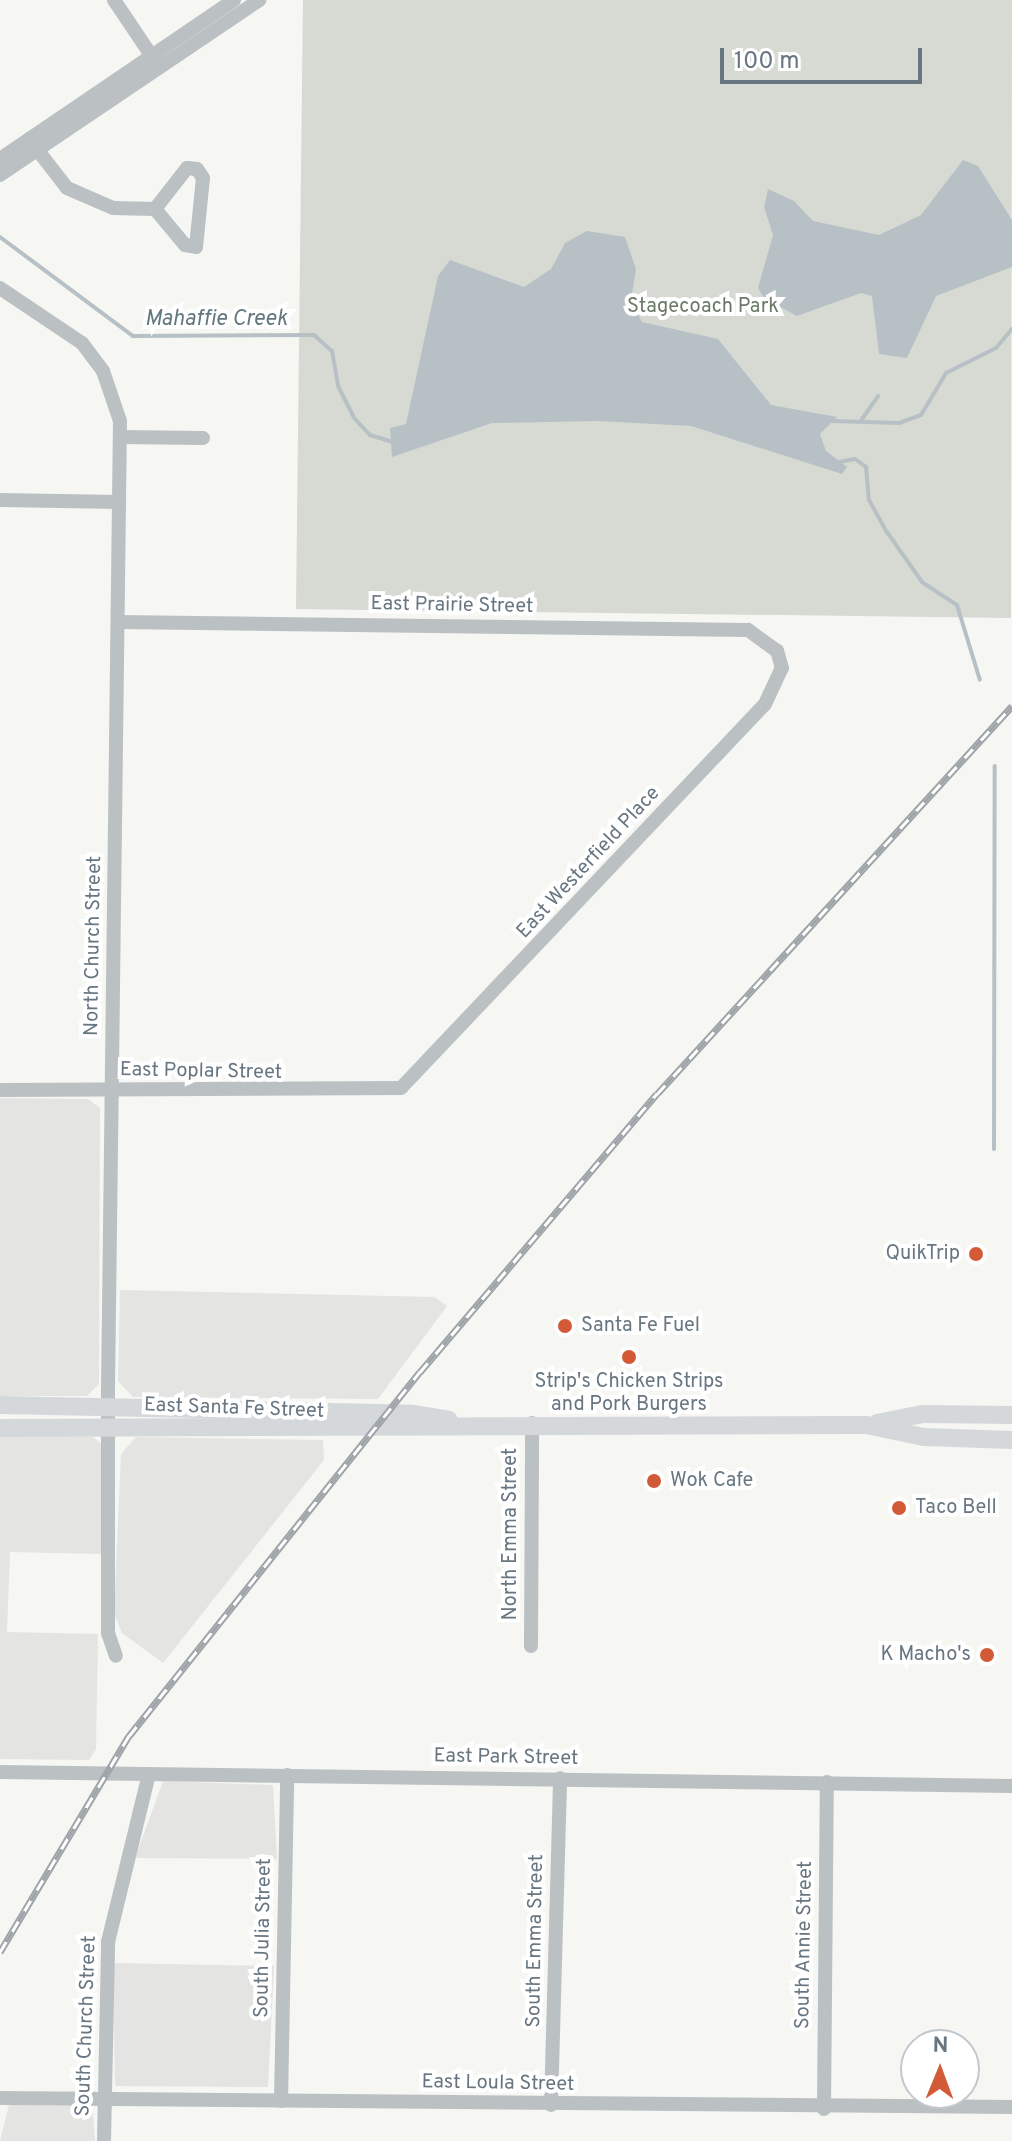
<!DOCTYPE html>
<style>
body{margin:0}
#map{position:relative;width:1012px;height:2141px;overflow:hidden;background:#f6f6f3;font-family:Overpass,sans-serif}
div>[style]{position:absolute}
.built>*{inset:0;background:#e4e5e3}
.green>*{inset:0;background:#d6dad3}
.water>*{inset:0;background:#b7c1c5}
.stream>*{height:4px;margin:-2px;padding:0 2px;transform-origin:2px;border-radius:2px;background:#b7c1c5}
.minor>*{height:14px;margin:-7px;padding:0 7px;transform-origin:7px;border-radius:7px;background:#bbc0c3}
.major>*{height:18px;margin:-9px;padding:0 9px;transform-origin:9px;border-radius:9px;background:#d5d8db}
.rail>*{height:7px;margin-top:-3.5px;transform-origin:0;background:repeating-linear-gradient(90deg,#fff 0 12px,#9ea4a9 0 24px);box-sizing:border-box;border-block:2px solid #9ea4a9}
.dots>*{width:22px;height:22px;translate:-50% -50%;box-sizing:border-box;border:4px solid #fff;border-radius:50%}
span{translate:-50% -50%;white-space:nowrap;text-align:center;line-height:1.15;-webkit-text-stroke:8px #fff;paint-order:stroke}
.park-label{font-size:20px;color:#6a7966}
.street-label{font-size:20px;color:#687681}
.poi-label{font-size:20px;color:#687681}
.right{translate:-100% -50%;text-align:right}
.left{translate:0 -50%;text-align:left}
.water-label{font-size:22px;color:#63777e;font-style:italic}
.north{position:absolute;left:900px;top:2029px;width:80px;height:80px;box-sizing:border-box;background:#fff;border:2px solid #c3c8cd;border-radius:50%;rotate:1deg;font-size:22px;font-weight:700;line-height:32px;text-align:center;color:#687681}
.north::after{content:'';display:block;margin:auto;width:28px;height:36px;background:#d35a37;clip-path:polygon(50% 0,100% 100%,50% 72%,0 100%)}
.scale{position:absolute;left:720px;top:48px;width:202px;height:36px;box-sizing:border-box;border:4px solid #687681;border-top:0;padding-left:10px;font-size:24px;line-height:28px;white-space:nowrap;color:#687681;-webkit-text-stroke:6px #fff;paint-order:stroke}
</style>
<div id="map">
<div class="built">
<i style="clip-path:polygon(0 1098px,88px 1099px,100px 1108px,99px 1384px,87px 1396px,0 1396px)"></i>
<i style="clip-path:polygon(120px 1290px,434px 1297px,447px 1306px,378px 1399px,133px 1397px,118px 1381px)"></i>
<i style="clip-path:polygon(0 1434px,93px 1437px,104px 1446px,102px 1554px,10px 1552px,7px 1632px,98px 1634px,96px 1749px,89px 1760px,0 1759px)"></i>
<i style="clip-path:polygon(136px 1437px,323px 1440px,324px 1460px,163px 1663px,122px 1633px,114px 1613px,121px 1454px)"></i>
<i style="clip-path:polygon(163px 1781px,273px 1785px,277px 1859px,135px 1858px)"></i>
<i style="clip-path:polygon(113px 1963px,274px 1966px,268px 2087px,115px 2086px)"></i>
<i style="clip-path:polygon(9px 2105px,83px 2106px,93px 2113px,95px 2141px,0 2141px)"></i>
</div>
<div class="green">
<i style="clip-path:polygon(303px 0,1012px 0,1011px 618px,296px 609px)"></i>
</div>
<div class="water">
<i style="clip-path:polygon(963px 160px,978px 166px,1012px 220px,1012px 267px,936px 296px,907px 358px,879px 354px,872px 296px,861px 293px,797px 316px,764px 298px,758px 288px,773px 235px,764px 207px,768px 189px,794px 201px,813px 221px,879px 235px,921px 215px)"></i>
<i style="clip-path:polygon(587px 231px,625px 237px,636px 269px,631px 301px,642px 322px,718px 339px,771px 405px,837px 417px,820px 434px,826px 451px,847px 467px,842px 474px,691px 426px,598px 421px,492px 423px,392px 457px,390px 428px,406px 424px,438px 276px,450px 260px,524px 287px,551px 269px,565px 243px)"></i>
</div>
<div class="stream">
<i style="left:0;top:237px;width:166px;rotate:36.7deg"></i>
<i style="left:133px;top:336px;width:181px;rotate:-0.3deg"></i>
<i style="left:314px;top:335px;width:24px;rotate:42deg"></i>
<i style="left:332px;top:351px;width:36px;rotate:80deg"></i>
<i style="left:338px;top:386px;width:37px;rotate:63deg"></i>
<i style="left:355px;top:419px;width:22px;rotate:47deg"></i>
<i style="left:370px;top:435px;width:24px;rotate:17deg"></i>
<i style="left:862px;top:419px;width:28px;rotate:-55deg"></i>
<i style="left:832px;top:421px;width:67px;rotate:1.7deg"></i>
<i style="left:899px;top:423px;width:23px;rotate:-20deg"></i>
<i style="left:921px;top:415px;width:49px;rotate:-59.2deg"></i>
<i style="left:946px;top:373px;width:56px;rotate:-26.6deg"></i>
<i style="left:996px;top:348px;width:25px;rotate:-50deg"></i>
<i style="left:839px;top:462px;width:16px;rotate:-11deg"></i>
<i style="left:855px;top:459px;width:14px;rotate:36deg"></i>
<i style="left:866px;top:467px;width:33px;rotate:85deg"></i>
<i style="left:869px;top:500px;width:37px;rotate:61deg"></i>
<i style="left:887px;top:532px;width:61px;rotate:55deg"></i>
<i style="left:922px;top:582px;width:42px;rotate:33.3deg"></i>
<i style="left:957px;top:605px;width:78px;rotate:73deg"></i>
<i style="left:994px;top:1149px;width:383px;rotate:-89.9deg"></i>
</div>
<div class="minor">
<i style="left:114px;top:0;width:77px;rotate:56.1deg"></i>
<i style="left:29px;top:139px;width:62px;rotate:52.2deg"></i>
<i style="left:67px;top:188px;width:50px;rotate:23.5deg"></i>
<i style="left:113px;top:208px;width:42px;rotate:1.4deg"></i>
<i style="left:155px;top:209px;width:47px;rotate:50.2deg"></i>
<i style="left:185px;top:245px;width:11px;rotate:10deg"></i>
<i style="left:196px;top:247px;width:69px;rotate:-84.2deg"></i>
<i style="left:203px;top:178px;width:11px;rotate:-124deg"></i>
<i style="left:197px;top:169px;width:10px;rotate:-174deg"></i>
<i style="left:187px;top:168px;width:52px;rotate:128deg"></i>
<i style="left:0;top:159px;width:283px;rotate:-34.2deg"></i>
<i style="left:0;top:175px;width:313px;rotate:-34deg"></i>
<i style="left:0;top:288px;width:99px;rotate:33.9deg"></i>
<i style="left:82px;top:343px;width:35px;rotate:53deg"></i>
<i style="left:103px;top:371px;width:53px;rotate:71.2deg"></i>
<i style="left:120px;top:421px;width:962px;rotate:90.71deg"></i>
<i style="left:108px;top:1383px;width:250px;rotate:90deg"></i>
<i style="left:108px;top:1633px;width:24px;rotate:71deg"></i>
<i style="left:120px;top:437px;width:83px;rotate:0.7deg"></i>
<i style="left:0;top:500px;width:119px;rotate:1deg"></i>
<i style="left:0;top:1090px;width:401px;rotate:-0.3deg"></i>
<i style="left:401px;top:1088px;width:529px;rotate:-46.53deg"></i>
<i style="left:765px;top:704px;width:40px;rotate:-65deg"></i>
<i style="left:782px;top:668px;width:18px;rotate:-106deg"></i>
<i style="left:777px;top:651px;width:36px;rotate:-144deg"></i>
<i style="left:748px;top:630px;width:630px;rotate:-179.27deg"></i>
<i style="left:531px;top:1646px;width:223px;rotate:-89.7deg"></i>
<i style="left:0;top:1772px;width:1012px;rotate:0.79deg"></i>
<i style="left:0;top:2098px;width:1012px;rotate:0.51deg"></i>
<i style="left:281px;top:2101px;width:326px;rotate:-88.9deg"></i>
<i style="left:551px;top:2105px;width:327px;rotate:-88.4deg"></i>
<i style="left:824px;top:2109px;width:327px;rotate:-89.5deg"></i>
<i style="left:104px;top:2141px;width:199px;rotate:-88.8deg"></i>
<i style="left:108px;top:1942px;width:173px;rotate:-76.3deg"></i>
</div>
<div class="major">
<i style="left:0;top:1405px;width:413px;rotate:1.2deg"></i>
<i style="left:413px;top:1414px;width:36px;rotate:9deg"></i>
<i style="left:877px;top:1423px;width:47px;rotate:-11.1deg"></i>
<i style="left:923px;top:1414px;width:89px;rotate:0.6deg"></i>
<i style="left:0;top:1428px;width:866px;rotate:-0.2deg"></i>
<i style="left:866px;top:1425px;width:59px;rotate:11.7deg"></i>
<i style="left:924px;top:1437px;width:88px;rotate:2deg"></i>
</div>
<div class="rail">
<i style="left:0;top:1952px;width:252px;rotate:-59.2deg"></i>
<i style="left:129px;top:1736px;width:466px;rotate:-51.4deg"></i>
<i style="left:420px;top:1372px;width:365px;rotate:-49.6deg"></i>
<i style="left:657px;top:1094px;width:526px;rotate:-47.54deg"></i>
</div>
<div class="dots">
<i style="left:976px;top:1254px;background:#d35a37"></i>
<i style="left:565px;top:1326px;background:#d35a37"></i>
<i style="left:629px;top:1357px;background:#d35a37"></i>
<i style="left:654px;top:1481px;background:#d35a37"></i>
<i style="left:899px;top:1508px;background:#d35a37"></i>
<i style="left:987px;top:1655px;background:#d35a37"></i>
</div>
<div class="park-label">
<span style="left:703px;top:307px">Stagecoach Park</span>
</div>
<div class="street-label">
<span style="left:452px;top:606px;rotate:1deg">East Prairie Street</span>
<span style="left:589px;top:863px;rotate:-47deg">East Westerfield Place</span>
<span style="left:94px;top:946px;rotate:-89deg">North Church Street</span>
<span style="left:201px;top:1072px;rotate:1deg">East Poplar Street</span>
<span style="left:234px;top:1409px;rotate:2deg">East Santa Fe Street</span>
<span style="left:511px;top:1534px;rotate:-90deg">North Emma Street</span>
<span style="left:506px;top:1758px;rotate:1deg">East Park Street</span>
<span style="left:264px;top:1938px;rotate:-89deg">South Julia Street</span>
<span style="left:536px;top:1941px;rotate:-89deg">South Emma Street</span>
<span style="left:805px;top:1945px;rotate:-89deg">South Annie Street</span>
<span style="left:87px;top:2026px;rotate:-88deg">South Church Street</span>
<span style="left:498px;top:2084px;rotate:1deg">East Loula Street</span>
</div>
<div class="poi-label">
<span class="right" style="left:960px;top:1254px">QuikTrip</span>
<span class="left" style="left:581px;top:1326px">Santa Fe Fuel</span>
<span style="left:629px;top:1394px">Strip's Chicken Strips<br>and Pork Burgers</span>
<span class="left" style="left:670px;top:1481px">Wok Cafe</span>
<span class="left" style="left:915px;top:1508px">Taco Bell</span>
<span class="right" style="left:971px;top:1655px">K Macho's</span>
</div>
<div class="water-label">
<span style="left:216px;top:320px">Mahaffie Creek</span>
</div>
<div class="north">N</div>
<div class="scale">100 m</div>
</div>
